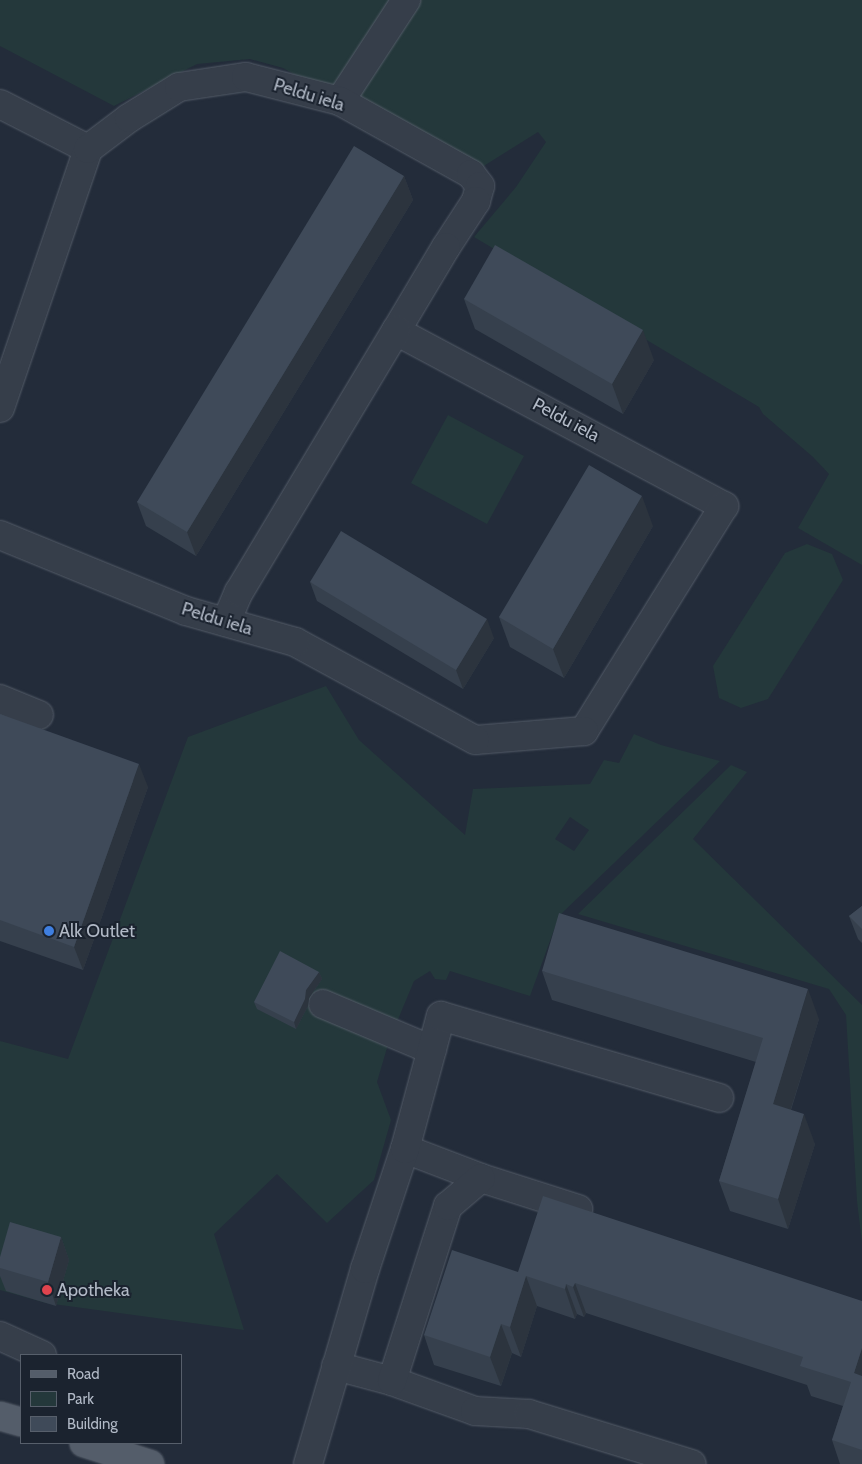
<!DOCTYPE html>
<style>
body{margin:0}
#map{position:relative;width:862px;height:1464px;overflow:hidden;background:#232c3a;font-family:Cabin,sans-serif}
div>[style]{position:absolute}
.green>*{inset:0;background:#24383b}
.roads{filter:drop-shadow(0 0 1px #545c68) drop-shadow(0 0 1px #545c68)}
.minor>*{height:28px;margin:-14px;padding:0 14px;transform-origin:14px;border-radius:14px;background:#363e4a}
.major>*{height:28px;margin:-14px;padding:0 14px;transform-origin:14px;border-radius:14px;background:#545d6a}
.wall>*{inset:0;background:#36404d}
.shaded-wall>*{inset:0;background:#2c343e}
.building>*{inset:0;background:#3f4a59}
.dots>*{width:14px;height:14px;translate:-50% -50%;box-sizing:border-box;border:2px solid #1b232f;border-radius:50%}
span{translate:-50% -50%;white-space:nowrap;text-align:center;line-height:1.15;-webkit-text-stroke:4px #1b232f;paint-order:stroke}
.street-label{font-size:18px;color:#b1b9c6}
.poi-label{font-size:18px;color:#b1b9c6}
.left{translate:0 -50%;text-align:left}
.legend{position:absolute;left:20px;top:1354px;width:162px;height:90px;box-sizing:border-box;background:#1b232f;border:1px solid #575f6b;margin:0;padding:6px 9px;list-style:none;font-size:15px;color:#b1b9c6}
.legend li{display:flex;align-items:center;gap:10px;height:25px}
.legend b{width:25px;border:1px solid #575f6b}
</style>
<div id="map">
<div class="green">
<i style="clip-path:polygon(0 0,862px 0,862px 565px,798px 528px,829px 474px,813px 457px,763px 414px,759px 407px,474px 237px,516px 187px,546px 142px,538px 132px,471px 174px,283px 68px,250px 59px,197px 64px,114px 106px,0 46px)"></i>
<i style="clip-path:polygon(448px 415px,524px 456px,487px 524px,411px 483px)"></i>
<i style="clip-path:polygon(807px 544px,832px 554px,843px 580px,768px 699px,741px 708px,719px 698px,713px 666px,785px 553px)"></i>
<i style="clip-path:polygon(evenodd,326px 686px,359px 740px,465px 835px,473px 789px,590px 784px,604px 760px,619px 763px,634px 734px,661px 745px,720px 761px,559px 916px,530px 996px,450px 971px,446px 980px,435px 979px,430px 971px,414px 981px,389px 1041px,377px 1082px,391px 1120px,374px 1180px,327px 1223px,277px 1174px,214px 1234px,244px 1330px,46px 1303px,0 1290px,0 1041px,68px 1059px,188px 737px,326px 686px,570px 817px,589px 830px,574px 851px,555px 839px,570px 817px)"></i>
<i style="clip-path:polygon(731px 765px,747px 772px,693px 839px,862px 1005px,862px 1243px,857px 1201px,846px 1015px,829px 989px,578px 914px)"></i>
</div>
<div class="roads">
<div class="minor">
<i style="left:340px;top:101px;width:121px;rotate:-56.8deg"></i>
<i style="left:0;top:104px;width:99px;rotate:27.1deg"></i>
<i style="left:0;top:408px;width:274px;rotate:-71.2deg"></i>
<i style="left:88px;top:149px;width:51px;rotate:-37.1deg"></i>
<i style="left:129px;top:118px;width:59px;rotate:-31.8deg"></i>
<i style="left:179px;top:87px;width:68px;rotate:-8.5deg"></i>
<i style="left:246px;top:77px;width:97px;rotate:14.3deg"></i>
<i style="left:340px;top:101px;width:150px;rotate:29.1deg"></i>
<i style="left:471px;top:174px;width:15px;rotate:53deg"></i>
<i style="left:480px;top:186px;width:16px;rotate:105deg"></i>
<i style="left:476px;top:201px;width:55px;rotate:123.1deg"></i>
<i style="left:446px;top:247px;width:98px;rotate:120.8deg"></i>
<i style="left:396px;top:331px;width:372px;rotate:28.1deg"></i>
<i style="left:724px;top:506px;width:265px;rotate:121.9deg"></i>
<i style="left:584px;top:731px;width:109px;rotate:175.3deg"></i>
<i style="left:475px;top:740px;width:205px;rotate:-151.4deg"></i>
<i style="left:295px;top:642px;width:113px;rotate:-164.1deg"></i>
<i style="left:186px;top:611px;width:201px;rotate:-157.8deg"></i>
<i style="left:226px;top:622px;width:33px;rotate:-67deg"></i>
<i style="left:239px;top:592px;width:305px;rotate:-59deg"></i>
<i style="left:0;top:699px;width:42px;rotate:22.3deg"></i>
<i style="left:323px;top:1004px;width:118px;rotate:22.9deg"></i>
<i style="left:405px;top:1149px;width:81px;rotate:20.9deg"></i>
<i style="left:481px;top:1178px;width:102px;rotate:17.7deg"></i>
<i style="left:0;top:1336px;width:46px;rotate:24.3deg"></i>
<i style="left:336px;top:1366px;width:58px;rotate:15deg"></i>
<i style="left:392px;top:1381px;width:88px;rotate:19.9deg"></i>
<i style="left:475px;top:1411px;width:54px;rotate:3.2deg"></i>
<i style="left:529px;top:1414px;width:170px;rotate:17.1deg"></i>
<i style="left:392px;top:1381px;width:184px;rotate:-72.3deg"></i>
<i style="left:448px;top:1206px;width:43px;rotate:-40.3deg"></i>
<i style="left:308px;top:1464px;width:203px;rotate:-73.7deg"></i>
<i style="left:365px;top:1269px;width:126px;rotate:-71.6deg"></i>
<i style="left:405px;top:1149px;width:138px;rotate:-74.9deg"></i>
<i style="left:441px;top:1016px;width:290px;rotate:16.4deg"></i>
</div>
<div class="major">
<i style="left:0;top:1416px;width:22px;rotate:16deg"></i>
<i style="left:84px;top:1443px;width:69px;rotate:17.7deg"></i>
</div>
</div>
<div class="wall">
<i style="clip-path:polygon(404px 176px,413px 200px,196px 556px,146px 526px,137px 502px)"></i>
<i style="clip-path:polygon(464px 299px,654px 360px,623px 414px,475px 329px)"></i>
<i style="clip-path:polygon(653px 526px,564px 678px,510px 647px,499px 617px)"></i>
<i style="clip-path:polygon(310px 582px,494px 638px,463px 689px,317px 601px)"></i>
<i style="clip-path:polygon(0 714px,148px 787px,83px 970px,0 941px)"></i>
<i style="clip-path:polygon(862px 906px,862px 943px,858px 939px,849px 916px)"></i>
<i style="clip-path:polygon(542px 971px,819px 1019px,791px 1110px,815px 1144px,788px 1229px,730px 1211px,719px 1181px,756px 1062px,552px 1000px)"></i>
<i style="clip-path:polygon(319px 972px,322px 979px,309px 998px,308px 1006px,296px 1029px,257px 1009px,254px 1002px)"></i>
<i style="clip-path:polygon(61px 1237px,69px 1260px,56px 1306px,6px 1291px,0 1276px,0 1257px)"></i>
<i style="clip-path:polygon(518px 1272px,862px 1301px,862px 1464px,840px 1464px,832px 1440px,843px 1406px,811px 1396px,807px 1385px,586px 1313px,584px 1317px,577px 1314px,575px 1319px,537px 1306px,521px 1357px,512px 1353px,501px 1386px,434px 1365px,424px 1335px)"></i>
</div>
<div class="shaded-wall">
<i style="clip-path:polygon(404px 176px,413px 200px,196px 556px,187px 532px)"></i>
<i style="clip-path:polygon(643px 330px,654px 360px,623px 414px,612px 384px)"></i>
<i style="clip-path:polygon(642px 496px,653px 526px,564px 678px,553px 649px)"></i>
<i style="clip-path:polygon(487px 619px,494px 638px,463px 689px,456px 670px)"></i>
<i style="clip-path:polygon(139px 764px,148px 787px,83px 970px,74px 947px)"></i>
<i style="clip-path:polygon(319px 972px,322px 979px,309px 998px,308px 1006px,296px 1029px,294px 1022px,306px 990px)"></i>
<i style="clip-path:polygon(808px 989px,819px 1019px,783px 1134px,773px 1104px)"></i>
<i style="clip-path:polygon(804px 1114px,815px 1144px,788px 1229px,778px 1199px)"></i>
<i style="clip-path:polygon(61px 1237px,69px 1260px,56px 1306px,48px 1282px)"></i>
<i style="clip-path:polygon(526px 1276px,537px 1306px,521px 1357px,510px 1327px)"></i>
<i style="clip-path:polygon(575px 1283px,586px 1313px,584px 1317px,573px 1287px)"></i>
<i style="clip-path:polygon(566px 1284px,577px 1314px,575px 1319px,565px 1289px)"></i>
<i style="clip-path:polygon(501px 1324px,512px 1353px,501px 1386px,490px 1357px)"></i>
<i style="clip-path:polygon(862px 1348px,862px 1395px,854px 1373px)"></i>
</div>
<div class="building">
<i style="clip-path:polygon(354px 146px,404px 176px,187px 532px,137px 502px)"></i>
<i style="clip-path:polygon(495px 245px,643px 330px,612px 384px,464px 299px)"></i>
<i style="clip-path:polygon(589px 465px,642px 496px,553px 649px,499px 617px)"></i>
<i style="clip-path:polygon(341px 531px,487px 619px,456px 670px,310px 582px)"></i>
<i style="clip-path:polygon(0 714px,139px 764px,74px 947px,0 920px)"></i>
<i style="clip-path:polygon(862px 906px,862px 929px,849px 916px)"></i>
<i style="clip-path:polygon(559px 913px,808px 989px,773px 1104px,804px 1114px,778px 1199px,719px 1181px,763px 1038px,542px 971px)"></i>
<i style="clip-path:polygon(280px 951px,319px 972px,306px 990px,305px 999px,294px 1022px,254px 1002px)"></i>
<i style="clip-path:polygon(543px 1196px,862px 1301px,862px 1348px,854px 1373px,862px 1376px,862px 1450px,832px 1440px,851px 1382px,800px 1366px,803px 1357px,575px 1283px,573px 1287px,566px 1284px,565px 1289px,526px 1276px,510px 1327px,501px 1324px,490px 1357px,424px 1335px,452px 1250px,518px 1272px)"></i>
<i style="clip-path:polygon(10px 1222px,61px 1237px,48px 1282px,0 1268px,0 1257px)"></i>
</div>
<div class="dots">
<i style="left:49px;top:931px;background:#3f7fe0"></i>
<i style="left:47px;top:1290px;background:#e0444e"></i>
</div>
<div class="street-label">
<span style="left:309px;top:95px;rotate:17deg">Peldu iela</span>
<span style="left:566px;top:420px;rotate:28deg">Peldu iela</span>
<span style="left:217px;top:619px;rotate:17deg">Peldu iela</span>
</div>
<div class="poi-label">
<span class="left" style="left:59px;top:931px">Alk Outlet</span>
<span class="left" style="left:57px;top:1290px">Apotheka</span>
</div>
<ul class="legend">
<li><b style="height:6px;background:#545d6a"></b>Road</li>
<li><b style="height:14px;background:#24383b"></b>Park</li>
<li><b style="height:14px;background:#3f4a59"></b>Building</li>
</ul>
</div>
